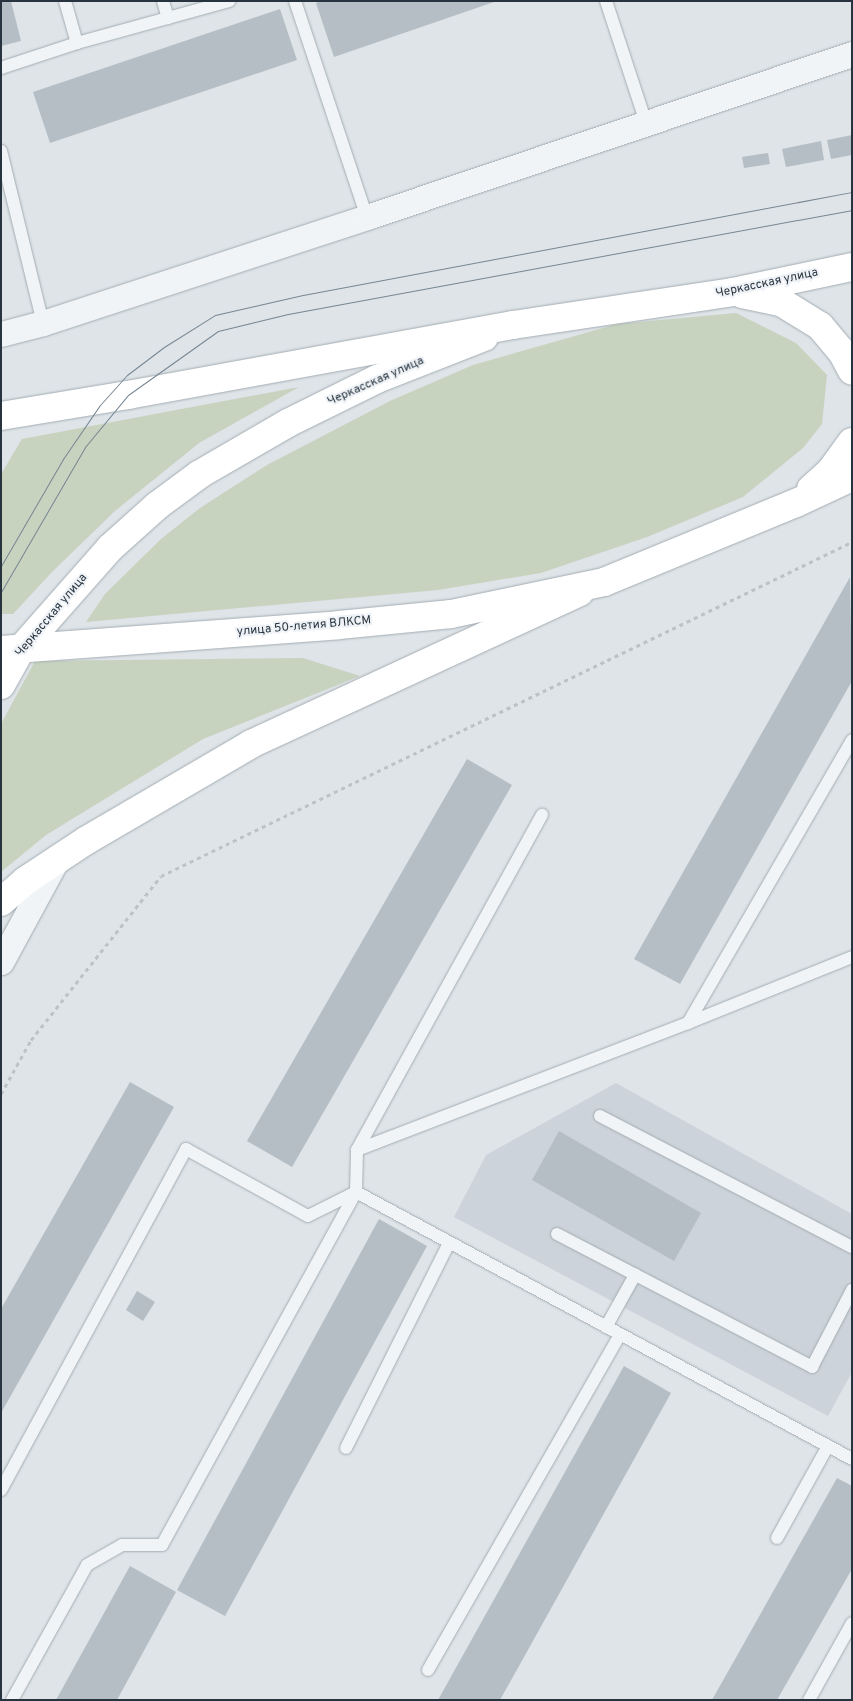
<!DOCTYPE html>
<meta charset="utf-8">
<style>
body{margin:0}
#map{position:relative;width:853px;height:1701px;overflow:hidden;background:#dee4e8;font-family:Overpass,sans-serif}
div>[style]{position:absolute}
.built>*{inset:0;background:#ccd3da}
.green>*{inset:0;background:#c7d2bf}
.building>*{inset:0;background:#b5bec5}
.path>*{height:3px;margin-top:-1.5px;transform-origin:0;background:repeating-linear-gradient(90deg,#bcc2c6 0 4px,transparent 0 8px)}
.roads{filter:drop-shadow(0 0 1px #a3acb2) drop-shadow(0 0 1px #a3acb2)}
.service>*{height:12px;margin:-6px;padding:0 6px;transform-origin:6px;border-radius:6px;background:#f1f4f6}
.minor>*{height:25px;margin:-12.5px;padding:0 12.5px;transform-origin:12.5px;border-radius:12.5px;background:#f1f4f6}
.secondary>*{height:28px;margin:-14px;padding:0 14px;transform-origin:14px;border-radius:14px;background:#fff}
.primary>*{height:28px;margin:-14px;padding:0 14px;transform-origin:14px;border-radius:14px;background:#fff}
.tram>*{height:1px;margin:-0.5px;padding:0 0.5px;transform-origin:0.5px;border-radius:0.5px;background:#778692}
span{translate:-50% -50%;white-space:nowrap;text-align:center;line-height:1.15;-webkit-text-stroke:4px #eef2f6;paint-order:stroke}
.street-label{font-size:12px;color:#27343f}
.frame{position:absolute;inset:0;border:2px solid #27343f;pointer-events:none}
</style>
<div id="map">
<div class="built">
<i style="clip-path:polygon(616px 1083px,852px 1214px,852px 1372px,828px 1416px,454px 1217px,486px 1155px)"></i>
</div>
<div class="green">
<i style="clip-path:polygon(736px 313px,796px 343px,827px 375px,822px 424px,803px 448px,743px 497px,647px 537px,541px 573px,438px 590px,86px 622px,105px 594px,161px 539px,200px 508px,267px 465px,390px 401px,473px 365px,617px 324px)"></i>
<i style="clip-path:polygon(299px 387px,199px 443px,115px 511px,52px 572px,13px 614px,1px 614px,1px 474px,22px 439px)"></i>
<i style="clip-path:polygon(303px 658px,360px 676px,203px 739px,46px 835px,1px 872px,1px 724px,35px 661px)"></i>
</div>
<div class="building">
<i style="clip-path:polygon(1px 1px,11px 1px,21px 41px,1px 46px)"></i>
<i style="clip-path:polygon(321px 1px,494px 1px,494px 2px,334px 57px,316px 3px)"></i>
<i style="clip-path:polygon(280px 9px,297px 60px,50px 143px,33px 92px)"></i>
<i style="clip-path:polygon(852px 135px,852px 155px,831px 159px,827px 140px)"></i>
<i style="clip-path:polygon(821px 141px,824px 160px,786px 167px,782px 149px)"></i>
<i style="clip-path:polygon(768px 153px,770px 164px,744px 168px,742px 157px)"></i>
<i style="clip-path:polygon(850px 577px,852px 681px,680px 984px,634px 959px)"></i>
<i style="clip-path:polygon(467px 759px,512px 785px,292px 1167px,247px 1141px)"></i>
<i style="clip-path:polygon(130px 1082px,174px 1107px,1px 1413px,1px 1309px)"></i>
<i style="clip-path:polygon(559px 1131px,701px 1213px,674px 1261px,532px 1180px)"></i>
<i style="clip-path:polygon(379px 1219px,427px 1246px,225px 1616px,177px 1590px)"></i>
<i style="clip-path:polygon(137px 1291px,155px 1302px,143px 1321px,126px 1310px)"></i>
<i style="clip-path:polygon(624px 1366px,671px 1393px,500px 1700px,438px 1700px)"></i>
<i style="clip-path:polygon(837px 1478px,852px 1486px,852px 1569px,777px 1700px,712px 1700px)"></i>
<i style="clip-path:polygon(130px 1566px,176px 1592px,117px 1700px,56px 1700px)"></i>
</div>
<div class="path">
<i style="left:1px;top:1094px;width:62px;rotate:-60.9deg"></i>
<i style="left:31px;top:1040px;width:209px;rotate:-51.6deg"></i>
<i style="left:161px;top:876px;width:767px;rotate:-25.8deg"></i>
</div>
<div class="roads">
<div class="service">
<i style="left:65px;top:1px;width:44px;rotate:74.1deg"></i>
<i style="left:163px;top:1px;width:18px;rotate:74deg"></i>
<i style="left:295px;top:1px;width:228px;rotate:71.6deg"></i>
<i style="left:606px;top:1px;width:128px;rotate:71.8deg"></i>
<i style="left:1px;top:68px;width:80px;rotate:-18.2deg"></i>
<i style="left:77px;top:43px;width:158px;rotate:-15.4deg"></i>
<i style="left:1px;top:151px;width:177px;rotate:76.3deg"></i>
<i style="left:688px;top:1023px;width:327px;rotate:-59.9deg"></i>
<i style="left:600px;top:1116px;width:284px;rotate:27.5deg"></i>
<i style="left:357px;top:1150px;width:355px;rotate:-21deg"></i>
<i style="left:688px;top:1023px;width:177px;rotate:-21.9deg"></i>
<i style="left:557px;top:1234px;width:288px;rotate:27.5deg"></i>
<i style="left:812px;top:1367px;width:87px;rotate:-62.5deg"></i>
<i style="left:606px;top:1327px;width:60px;rotate:-60.9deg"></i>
<i style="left:346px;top:1448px;width:229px;rotate:-63.3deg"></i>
<i style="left:1px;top:1490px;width:388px;rotate:-61.5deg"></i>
<i style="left:186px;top:1149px;width:139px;rotate:28.8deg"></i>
<i style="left:308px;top:1216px;width:54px;rotate:-26.6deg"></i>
<i style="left:356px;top:1192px;width:563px;rotate:28.29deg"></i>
<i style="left:777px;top:1538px;width:105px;rotate:-61deg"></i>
<i style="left:428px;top:1670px;width:386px;rotate:-60.2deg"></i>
<i style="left:12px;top:1700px;width:154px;rotate:-60.9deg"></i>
<i style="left:87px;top:1565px;width:40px;rotate:-29.7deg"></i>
<i style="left:122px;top:1545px;width:40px"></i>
<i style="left:162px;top:1545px;width:403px;rotate:-61.2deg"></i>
<i style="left:356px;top:1192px;width:42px;rotate:-88.6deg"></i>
<i style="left:357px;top:1150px;width:383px;rotate:-61.1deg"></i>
<i style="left:809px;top:1700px;width:88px;rotate:-60.8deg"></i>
</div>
<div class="minor">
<i style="left:1px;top:334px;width:43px;rotate:-14.7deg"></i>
<i style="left:43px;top:323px;width:341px;rotate:-18.1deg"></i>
<i style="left:367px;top:217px;width:512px;rotate:-18.58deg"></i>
<i style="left:1px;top:962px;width:117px;rotate:-61.5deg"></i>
</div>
<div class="secondary">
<i style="left:1px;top:685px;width:41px;rotate:-60.9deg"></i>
<i style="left:21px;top:649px;width:135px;rotate:-48.6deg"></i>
<i style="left:110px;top:548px;width:64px;rotate:-41.9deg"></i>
<i style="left:158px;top:505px;width:52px;rotate:-36.4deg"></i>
<i style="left:200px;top:474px;width:102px;rotate:-30.1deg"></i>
<i style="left:288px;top:423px;width:99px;rotate:-26.3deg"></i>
<i style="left:377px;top:379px;width:115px;rotate:-21.4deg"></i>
<i style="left:1px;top:902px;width:32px;rotate:-41deg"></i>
<i style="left:25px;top:881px;width:74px;rotate:-33.5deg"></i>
<i style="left:87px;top:840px;width:190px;rotate:-30.3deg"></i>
<i style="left:251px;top:744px;width:362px;rotate:-24.8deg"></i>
</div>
<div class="primary">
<i style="left:742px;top:294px;width:40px;rotate:12deg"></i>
<i style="left:781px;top:302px;width:46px;rotate:31.6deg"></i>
<i style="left:820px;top:326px;width:34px;rotate:50deg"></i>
<i style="left:842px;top:352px;width:21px;rotate:62deg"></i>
<i style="left:1px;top:416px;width:129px;rotate:-9.4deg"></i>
<i style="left:128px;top:395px;width:391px;rotate:-10.3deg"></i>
<i style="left:513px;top:325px;width:222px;rotate:-8.5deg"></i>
<i style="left:733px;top:292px;width:122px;rotate:-11.9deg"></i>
<i style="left:811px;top:489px;width:25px;rotate:-42deg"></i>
<i style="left:830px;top:472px;width:37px;rotate:-54deg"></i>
<i style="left:1px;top:650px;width:339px;rotate:-4.2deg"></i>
<i style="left:339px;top:625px;width:113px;rotate:-5.6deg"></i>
<i style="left:451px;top:614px;width:156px;rotate:-11.8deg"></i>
<i style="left:604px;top:582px;width:208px;rotate:-22.4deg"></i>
<i style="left:796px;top:503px;width:62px;rotate:-24.9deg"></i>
</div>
</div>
<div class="tram">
<i style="left:1px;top:566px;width:124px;rotate:-59.9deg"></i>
<i style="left:63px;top:459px;width:65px;rotate:-55.6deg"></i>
<i style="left:100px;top:405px;width:40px;rotate:-48deg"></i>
<i style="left:127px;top:375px;width:46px;rotate:-37.1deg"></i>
<i style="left:164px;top:347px;width:60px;rotate:-32.1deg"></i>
<i style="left:215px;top:315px;width:90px;rotate:-12.8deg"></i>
<i style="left:303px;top:295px;width:559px;rotate:-10.63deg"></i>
<i style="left:1px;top:592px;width:168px;rotate:-59.9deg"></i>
<i style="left:85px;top:447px;width:67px;rotate:-50.4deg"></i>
<i style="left:128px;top:395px;width:110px;rotate:-35.4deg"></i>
<i style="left:218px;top:331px;width:72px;rotate:-13.7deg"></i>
<i style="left:288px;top:314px;width:574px;rotate:-10.45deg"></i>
</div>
<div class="street-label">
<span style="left:767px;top:284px;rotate:-12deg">Черкасская улица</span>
<span style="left:376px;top:382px;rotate:-24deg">Черкасская улица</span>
<span style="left:52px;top:616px;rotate:-50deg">Черкасская улица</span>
<span style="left:304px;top:627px;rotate:-5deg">улица 50-летия ВЛКСМ</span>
</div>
<div class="frame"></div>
</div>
